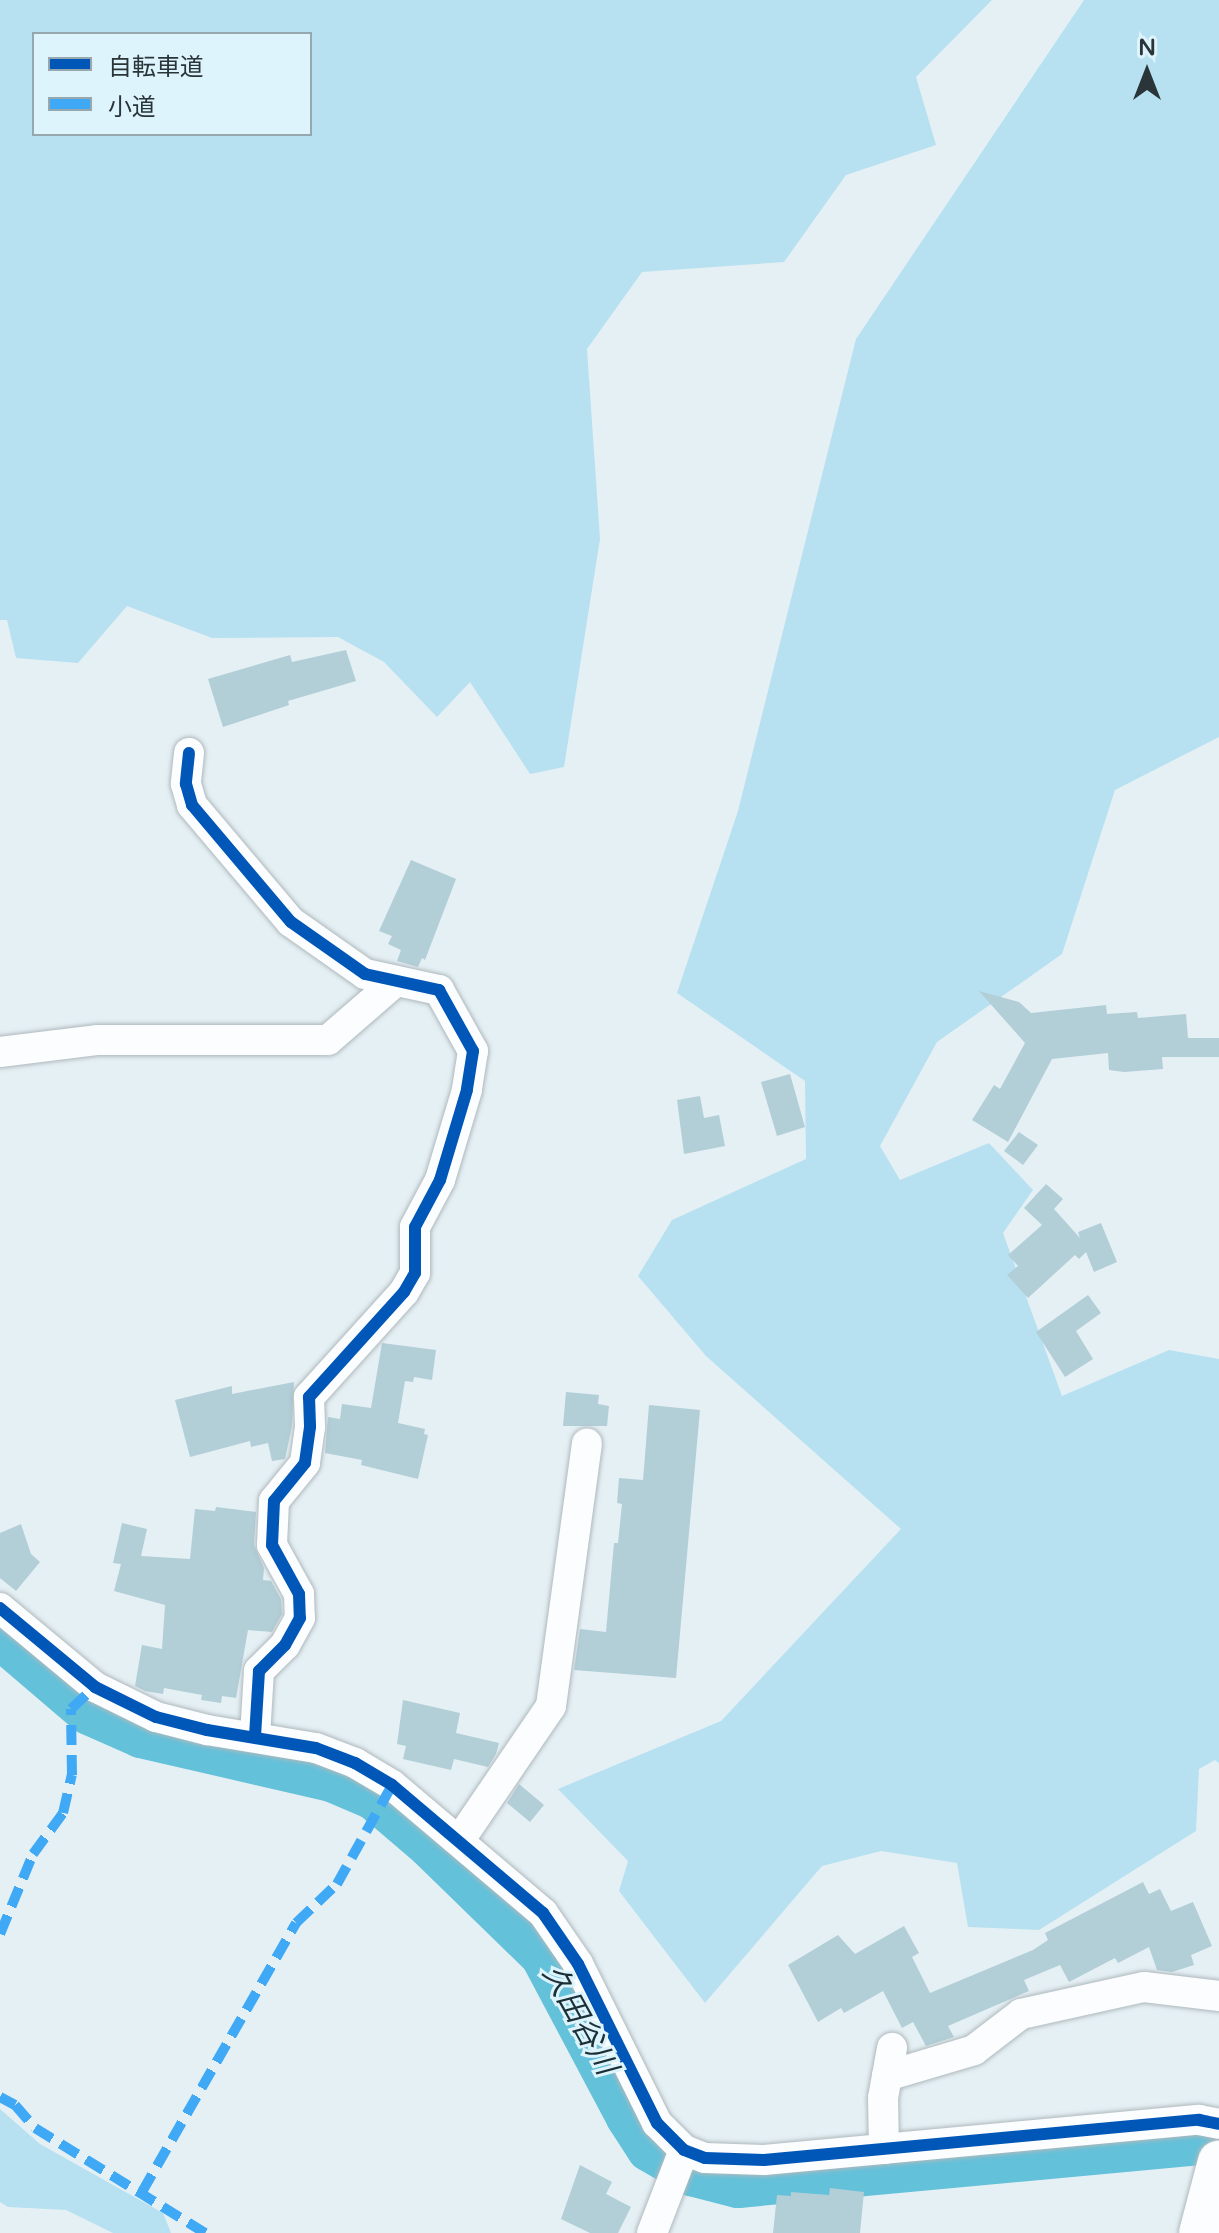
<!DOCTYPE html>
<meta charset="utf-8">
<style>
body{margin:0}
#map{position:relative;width:1219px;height:2233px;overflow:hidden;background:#e5f0f5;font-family:"Varela Round","Noto Sans JP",sans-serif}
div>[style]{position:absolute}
.green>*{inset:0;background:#b7e1f0}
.river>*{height:46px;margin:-23px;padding:0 23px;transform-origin:23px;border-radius:23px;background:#64c1da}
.building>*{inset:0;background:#b2ced7}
.roads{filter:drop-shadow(0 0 2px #afb9bd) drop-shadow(0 0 2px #afb9bd)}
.street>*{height:30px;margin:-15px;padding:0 15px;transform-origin:15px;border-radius:15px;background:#fbfdfe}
.secondary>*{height:42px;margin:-21px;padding:0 21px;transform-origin:21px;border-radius:21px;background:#fbfdfe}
.quiet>*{height:10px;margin-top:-5px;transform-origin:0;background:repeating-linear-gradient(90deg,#3fa9f5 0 20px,transparent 0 30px)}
.cycleway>*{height:12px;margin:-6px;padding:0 6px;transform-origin:6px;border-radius:6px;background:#0057b8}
span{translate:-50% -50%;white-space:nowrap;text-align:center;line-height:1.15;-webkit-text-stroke:6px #def4fc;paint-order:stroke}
.water-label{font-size:30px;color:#1a2f36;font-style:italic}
.legend{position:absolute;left:32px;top:32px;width:280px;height:104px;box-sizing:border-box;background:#def4fc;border:2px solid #96a8ae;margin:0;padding:10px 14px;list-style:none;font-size:24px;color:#2a3539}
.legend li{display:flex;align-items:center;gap:16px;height:40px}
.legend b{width:40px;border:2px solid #96a8ae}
.north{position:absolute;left:1107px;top:32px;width:80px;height:80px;-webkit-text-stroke:6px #def4fc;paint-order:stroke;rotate:0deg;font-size:22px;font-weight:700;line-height:32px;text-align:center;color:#2a3539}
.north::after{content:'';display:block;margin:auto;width:28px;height:36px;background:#2a3539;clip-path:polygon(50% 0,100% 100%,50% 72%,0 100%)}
</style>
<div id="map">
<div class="green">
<i style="clip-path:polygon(evenodd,0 0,992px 0,916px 77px,936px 145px,846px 175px,784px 262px,642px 272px,587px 349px,600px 539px,564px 767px,530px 774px,470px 682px,437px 717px,384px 662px,338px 637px,212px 638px,127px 606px,78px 663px,16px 658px,7px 620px,0 620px,0 0,310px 34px,310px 134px,34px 134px,34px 34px,310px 34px)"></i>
<i style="clip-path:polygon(1084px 0,1219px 0,1219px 737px,1115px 790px,1062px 954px,937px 1042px,880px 1146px,900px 1180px,989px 1143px,1033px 1190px,1003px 1233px,1062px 1396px,1169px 1350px,1219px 1359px,1219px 1763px,1215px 1760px,1199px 1769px,1196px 1831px,1039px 1930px,968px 1927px,957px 1863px,881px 1851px,822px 1866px,705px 2003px,619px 1891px,628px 1861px,558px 1789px,721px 1721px,901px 1529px,706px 1356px,638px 1276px,672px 1220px,806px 1159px,805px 1081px,677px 993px,738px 811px,856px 339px)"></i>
<i style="clip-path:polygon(0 2109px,40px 2144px,163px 2213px,171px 2233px,113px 2233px,66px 2210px,8px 2207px,0 2202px)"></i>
</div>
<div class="river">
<i style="left:0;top:1636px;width:117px;rotate:40.5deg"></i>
<i style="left:89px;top:1712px;width:57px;rotate:23.9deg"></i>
<i style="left:141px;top:1735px;width:196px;rotate:13deg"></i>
<i style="left:332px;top:1779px;width:46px;rotate:23.2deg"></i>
<i style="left:374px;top:1797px;width:74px;rotate:40.6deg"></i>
<i style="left:430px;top:1845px;width:158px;rotate:44.2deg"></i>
<i style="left:543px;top:1955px;width:183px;rotate:62deg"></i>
<i style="left:629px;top:2117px;width:38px;rotate:57deg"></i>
<i style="left:650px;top:2149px;width:48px;rotate:30.3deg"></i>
<i style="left:691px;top:2173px;width:49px;rotate:14.3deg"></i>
<i style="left:738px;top:2185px;width:469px;rotate:-5.3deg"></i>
<i style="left:1205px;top:2142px;width:8px;rotate:30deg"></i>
</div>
<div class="building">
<i style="clip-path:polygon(346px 650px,356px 681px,288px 701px,289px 705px,223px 727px,208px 679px,290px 655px,292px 662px)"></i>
<i style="clip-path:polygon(411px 860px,456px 879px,425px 960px,422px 958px,418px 967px,397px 961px,401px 950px,388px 944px,392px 936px,379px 931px)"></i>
<i style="clip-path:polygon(979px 991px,1019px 1002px,1031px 1013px,1106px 1005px,1107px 1014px,1137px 1012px,1138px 1018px,1186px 1014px,1188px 1038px,1219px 1038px,1219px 1057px,1162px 1057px,1163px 1069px,1124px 1072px,1109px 1070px,1108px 1053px,1052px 1059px,1008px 1142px,972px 1120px,994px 1085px,1000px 1089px,1025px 1043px)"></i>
<i style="clip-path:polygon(790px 1074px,805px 1127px,777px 1136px,761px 1082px)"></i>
<i style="clip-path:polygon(700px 1096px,704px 1118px,719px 1115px,725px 1146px,684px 1154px,677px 1100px)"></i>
<i style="clip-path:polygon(1019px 1132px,1038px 1145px,1023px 1165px,1004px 1151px)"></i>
<i style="clip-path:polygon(1046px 1184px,1063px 1199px,1054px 1209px,1080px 1238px,1078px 1232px,1101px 1223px,1117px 1262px,1094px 1272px,1086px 1252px,1079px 1259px,1075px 1255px,1028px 1298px,1007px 1275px,1018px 1266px,1008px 1255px,1042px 1225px,1024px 1208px)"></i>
<i style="clip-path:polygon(1088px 1295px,1101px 1313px,1076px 1331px,1093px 1359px,1065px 1377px,1036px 1332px)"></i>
<i style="clip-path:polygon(382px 1343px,436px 1350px,432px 1380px,414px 1377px,413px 1382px,405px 1381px,398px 1423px,425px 1429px,424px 1434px,428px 1435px,418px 1479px,361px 1465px,362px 1460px,325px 1453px,328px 1417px,340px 1419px,342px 1404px,371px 1408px)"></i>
<i style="clip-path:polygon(294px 1382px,292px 1426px,285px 1459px,272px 1461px,268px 1443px,251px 1447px,250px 1441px,190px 1457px,175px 1400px,232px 1386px,232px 1394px)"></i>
<i style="clip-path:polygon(566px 1392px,599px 1395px,598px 1404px,609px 1406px,607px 1426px,563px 1426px)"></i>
<i style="clip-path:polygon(649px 1405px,700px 1410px,676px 1678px,574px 1670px,580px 1629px,606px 1632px,614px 1543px,618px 1543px,622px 1504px,617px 1503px,619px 1478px,643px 1480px)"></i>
<i style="clip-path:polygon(216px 1507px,256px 1512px,254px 1545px,264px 1568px,263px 1580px,271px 1581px,281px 1599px,282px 1614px,272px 1632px,248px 1630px,236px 1698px,222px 1696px,221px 1703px,201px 1700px,202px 1695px,164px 1688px,163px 1694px,145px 1691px,135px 1686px,142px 1645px,162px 1649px,165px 1605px,114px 1591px,121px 1564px,113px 1563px,122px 1523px,147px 1529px,141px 1556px,190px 1559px,195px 1509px,215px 1511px)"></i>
<i style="clip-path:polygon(21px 1524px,31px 1554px,40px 1562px,16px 1591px,0 1578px,0 1533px)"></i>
<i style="clip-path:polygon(403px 1700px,460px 1713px,456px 1733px,499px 1743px,496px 1754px,488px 1767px,454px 1759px,451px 1770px,403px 1759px,406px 1746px,397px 1744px)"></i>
<i style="clip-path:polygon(519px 1784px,544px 1805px,530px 1822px,507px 1803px)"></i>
<i style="clip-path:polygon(1143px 1882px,1149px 1894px,1160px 1889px,1171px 1911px,1193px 1902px,1212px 1946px,1191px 1955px,1194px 1965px,1172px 1972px,1157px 1970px,1149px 1947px,1118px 1963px,1115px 1958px,1069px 1982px,1060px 1965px,1024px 1980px,1029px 1991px,948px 2026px,954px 2037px,926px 2046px,913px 2022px,902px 2028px,883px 1991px,844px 2013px,841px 2008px,818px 2022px,788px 1965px,838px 1935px,855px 1954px,904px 1926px,919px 1953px,912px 1957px,930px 1993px,1033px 1950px,1048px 1940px,1045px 1933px)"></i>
<i style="clip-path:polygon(580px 2165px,612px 2182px,606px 2194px,631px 2207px,618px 2233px,590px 2233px,561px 2219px)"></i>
<i style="clip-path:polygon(830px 2188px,864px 2192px,860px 2233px,773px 2233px,777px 2195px,791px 2196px,791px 2192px,829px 2195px)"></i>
</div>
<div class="roads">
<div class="street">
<i style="left:189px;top:753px;width:31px;rotate:96deg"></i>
<i style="left:186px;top:784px;width:22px;rotate:74deg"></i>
<i style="left:192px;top:805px;width:153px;rotate:49.8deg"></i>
<i style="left:291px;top:922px;width:90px;rotate:35.1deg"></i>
<i style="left:365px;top:974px;width:76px;rotate:12.2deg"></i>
<i style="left:439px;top:990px;width:70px;rotate:60.9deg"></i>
<i style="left:473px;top:1051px;width:39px;rotate:99deg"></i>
<i style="left:467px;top:1090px;width:94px;rotate:106.7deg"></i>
<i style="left:440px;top:1180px;width:53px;rotate:118deg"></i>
<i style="left:415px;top:1227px;width:46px;rotate:90deg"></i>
<i style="left:415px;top:1273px;width:22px;rotate:120deg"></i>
<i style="left:404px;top:1292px;width:142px;rotate:132.1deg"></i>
<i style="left:309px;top:1397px;width:30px;rotate:88deg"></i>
<i style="left:310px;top:1427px;width:36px;rotate:98deg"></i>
<i style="left:305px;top:1463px;width:49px;rotate:129.2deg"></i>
<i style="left:274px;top:1501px;width:44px;rotate:92.6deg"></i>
<i style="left:272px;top:1545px;width:56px;rotate:61.1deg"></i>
<i style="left:299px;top:1594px;width:24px;rotate:88deg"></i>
<i style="left:300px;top:1618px;width:31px;rotate:119deg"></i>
<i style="left:285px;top:1645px;width:37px;rotate:135deg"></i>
<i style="left:259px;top:1671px;width:65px;rotate:93.5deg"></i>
<i style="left:0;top:1052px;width:99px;rotate:-7deg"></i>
<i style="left:98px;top:1040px;width:230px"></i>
<i style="left:328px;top:1040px;width:90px;rotate:-40.9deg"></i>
<i style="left:0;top:1608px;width:124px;rotate:39.7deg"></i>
<i style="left:95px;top:1687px;width:68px;rotate:26.2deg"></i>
<i style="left:156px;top:1717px;width:53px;rotate:14.3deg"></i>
<i style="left:207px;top:1730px;width:110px;rotate:9.4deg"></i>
<i style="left:316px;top:1748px;width:42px;rotate:21deg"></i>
<i style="left:355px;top:1763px;width:43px;rotate:30.7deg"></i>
<i style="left:392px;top:1785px;width:198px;rotate:40.3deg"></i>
<i style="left:543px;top:1913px;width:62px;rotate:55.5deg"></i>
<i style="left:578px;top:1964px;width:178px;rotate:63.6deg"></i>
<i style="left:657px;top:2123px;width:38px;rotate:45deg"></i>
<i style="left:684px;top:2150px;width:22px;rotate:21deg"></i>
<i style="left:705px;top:2158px;width:59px;rotate:1.9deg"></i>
<i style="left:764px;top:2160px;width:437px;rotate:-5.3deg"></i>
<i style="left:1199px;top:2120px;width:20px;rotate:11deg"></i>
<i style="left:459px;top:1841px;width:163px;rotate:-55.7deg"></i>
<i style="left:551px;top:1706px;width:265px;rotate:-82.2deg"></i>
<i style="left:887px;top:2076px;width:91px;rotate:-16.6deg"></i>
<i style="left:974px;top:2050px;width:59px;rotate:-37.5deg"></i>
<i style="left:1021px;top:2014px;width:126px;rotate:-12.4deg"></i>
<i style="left:1144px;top:1987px;width:76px;rotate:6.8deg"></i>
<i style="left:884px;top:2149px;width:51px;rotate:-91.1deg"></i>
<i style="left:883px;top:2098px;width:51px;rotate:-79.8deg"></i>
<i style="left:652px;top:2233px;width:89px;rotate:-68.9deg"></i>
</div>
<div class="secondary">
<i style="left:1200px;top:2233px;width:74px;rotate:-75.2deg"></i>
</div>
</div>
<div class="quiet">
<i style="left:0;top:1934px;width:87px;rotate:-67.6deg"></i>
<i style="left:33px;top:1854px;width:51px;rotate:-53.8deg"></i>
<i style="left:63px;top:1813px;width:39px;rotate:-77deg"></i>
<i style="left:72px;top:1775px;width:66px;rotate:-90.9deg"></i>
<i style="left:71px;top:1709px;width:33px;rotate:-43deg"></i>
<i style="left:0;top:2097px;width:17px;rotate:28deg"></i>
<i style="left:15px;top:2105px;width:30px;rotate:49deg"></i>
<i style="left:35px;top:2128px;width:200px;rotate:31.7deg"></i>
<i style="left:142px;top:2192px;width:310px;rotate:-60.2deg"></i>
<i style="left:296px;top:1923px;width:57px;rotate:-43.6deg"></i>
<i style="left:337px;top:1884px;width:113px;rotate:-60.9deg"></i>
</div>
<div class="cycleway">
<i style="left:189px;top:753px;width:31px;rotate:96deg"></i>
<i style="left:186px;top:784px;width:22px;rotate:74deg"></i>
<i style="left:192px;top:805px;width:153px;rotate:49.8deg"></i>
<i style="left:291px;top:922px;width:90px;rotate:35.1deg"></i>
<i style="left:365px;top:974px;width:76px;rotate:12.2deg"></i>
<i style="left:439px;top:990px;width:70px;rotate:60.9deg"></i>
<i style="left:473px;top:1051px;width:39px;rotate:99deg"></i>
<i style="left:467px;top:1090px;width:94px;rotate:106.7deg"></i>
<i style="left:440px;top:1180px;width:53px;rotate:118deg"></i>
<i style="left:415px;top:1227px;width:46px;rotate:90deg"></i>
<i style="left:415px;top:1273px;width:22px;rotate:120deg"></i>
<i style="left:404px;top:1292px;width:142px;rotate:132.1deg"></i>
<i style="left:309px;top:1397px;width:30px;rotate:88deg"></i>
<i style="left:310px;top:1427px;width:36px;rotate:98deg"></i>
<i style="left:305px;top:1463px;width:49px;rotate:129.2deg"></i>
<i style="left:274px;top:1501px;width:44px;rotate:92.6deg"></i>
<i style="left:272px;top:1545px;width:56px;rotate:61.1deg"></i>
<i style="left:299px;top:1594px;width:24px;rotate:88deg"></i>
<i style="left:300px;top:1618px;width:31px;rotate:119deg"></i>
<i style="left:285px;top:1645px;width:37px;rotate:135deg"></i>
<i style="left:259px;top:1671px;width:65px;rotate:93.5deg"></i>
<i style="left:0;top:1608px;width:124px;rotate:39.7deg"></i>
<i style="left:95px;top:1687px;width:68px;rotate:26.2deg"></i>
<i style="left:156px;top:1717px;width:53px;rotate:14.3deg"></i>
<i style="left:207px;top:1730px;width:110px;rotate:9.4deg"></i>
<i style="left:316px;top:1748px;width:42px;rotate:21deg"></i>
<i style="left:355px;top:1763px;width:43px;rotate:30.7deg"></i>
<i style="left:392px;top:1785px;width:198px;rotate:40.3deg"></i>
<i style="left:543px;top:1913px;width:62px;rotate:55.5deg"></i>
<i style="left:578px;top:1964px;width:178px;rotate:63.6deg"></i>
<i style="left:657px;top:2123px;width:38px;rotate:45deg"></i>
<i style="left:684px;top:2150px;width:22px;rotate:21deg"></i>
<i style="left:705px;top:2158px;width:59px;rotate:1.9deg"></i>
<i style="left:764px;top:2160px;width:437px;rotate:-5.3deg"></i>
<i style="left:1199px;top:2120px;width:20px;rotate:11deg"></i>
</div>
<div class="water-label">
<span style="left:579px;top:2020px;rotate:61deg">久田谷川</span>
</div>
<ul class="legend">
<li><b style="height:10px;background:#0057b8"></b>自転車道</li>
<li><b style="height:10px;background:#3fa9f5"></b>小道</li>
</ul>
<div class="north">N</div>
</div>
